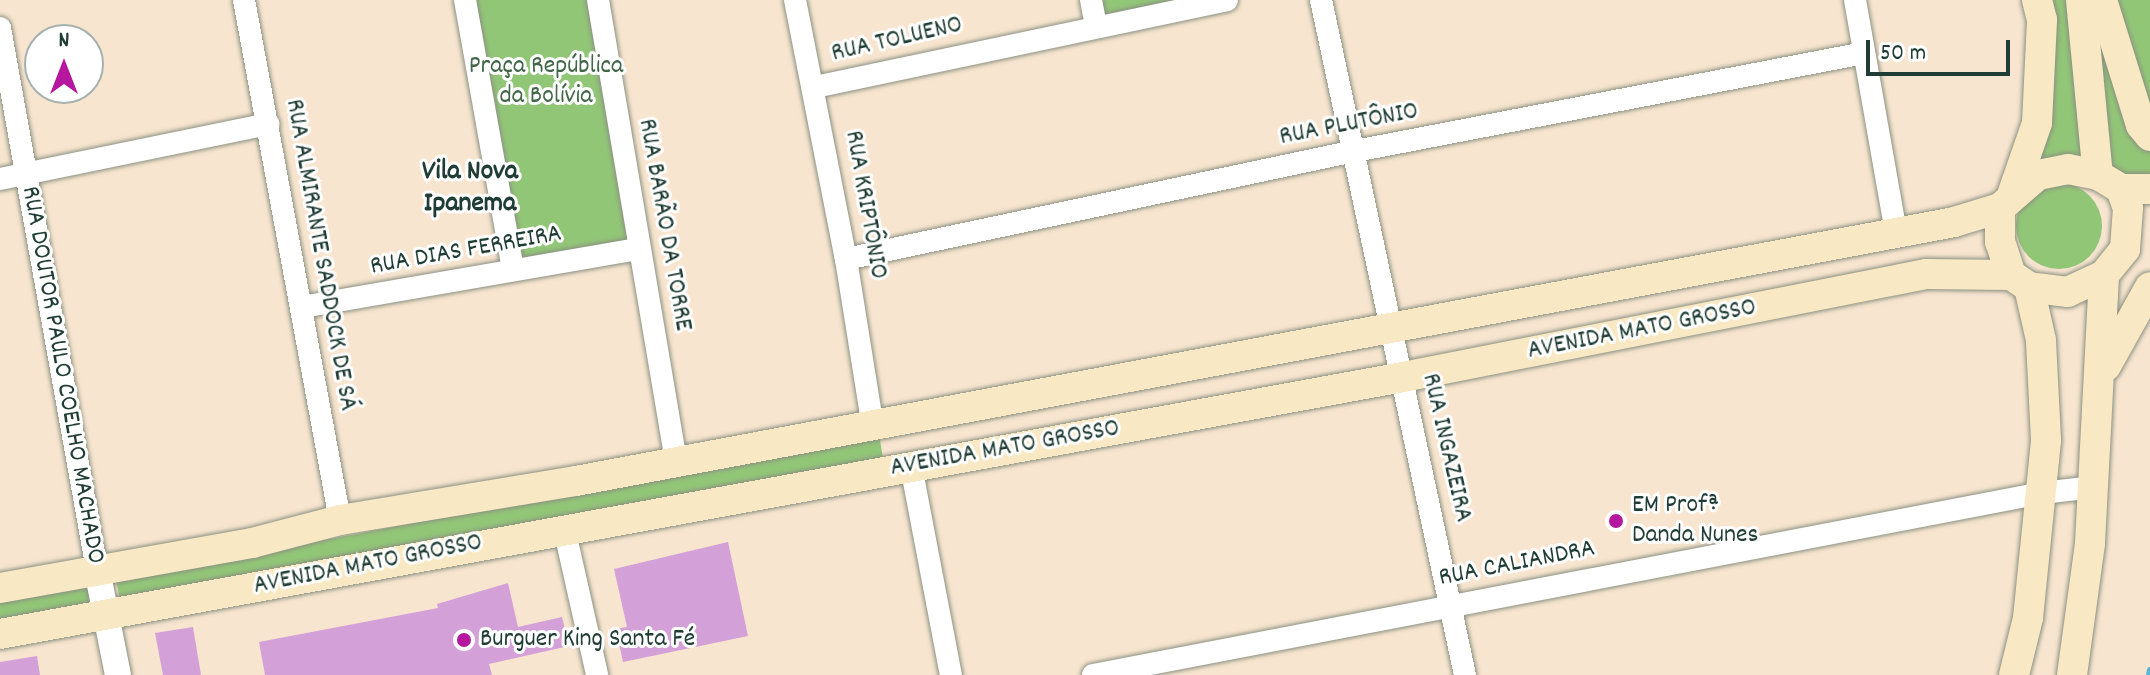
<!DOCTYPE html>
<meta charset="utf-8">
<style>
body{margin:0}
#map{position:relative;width:2150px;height:675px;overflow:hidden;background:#f7e5cf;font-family:Dekko,sans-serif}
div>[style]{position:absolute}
.green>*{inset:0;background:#92c677}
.round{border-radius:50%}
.stream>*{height:6px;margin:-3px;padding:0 3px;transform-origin:3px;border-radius:3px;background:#57b7d6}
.building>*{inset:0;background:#d4a0d8}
.roads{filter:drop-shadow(0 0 2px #8b9182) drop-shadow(0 0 2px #8b9182)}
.minor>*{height:22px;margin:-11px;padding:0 11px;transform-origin:11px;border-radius:11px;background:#fff}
.tertiary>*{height:26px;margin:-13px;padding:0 13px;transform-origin:13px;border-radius:13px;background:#fff}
.secondary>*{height:30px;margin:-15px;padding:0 15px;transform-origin:15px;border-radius:15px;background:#f8e8c3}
.dots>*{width:22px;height:22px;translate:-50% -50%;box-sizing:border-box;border:4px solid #fff;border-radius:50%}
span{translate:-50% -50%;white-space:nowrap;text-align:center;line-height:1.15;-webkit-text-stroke:6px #fff;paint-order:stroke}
.street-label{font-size:26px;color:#1f3d34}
.park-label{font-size:26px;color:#426648}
.poi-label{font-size:26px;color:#1f3d34}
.left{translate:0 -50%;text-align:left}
.neighbourhood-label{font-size:28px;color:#1f3d34;font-weight:700}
.north{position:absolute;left:24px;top:24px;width:80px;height:80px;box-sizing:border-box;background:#fff;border:2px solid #a5b1ae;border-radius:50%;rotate:0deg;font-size:22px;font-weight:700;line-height:32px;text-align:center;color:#1f3d34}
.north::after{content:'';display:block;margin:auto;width:28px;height:36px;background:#b5179e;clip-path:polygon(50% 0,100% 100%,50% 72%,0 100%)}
.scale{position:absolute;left:1866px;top:40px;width:144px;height:36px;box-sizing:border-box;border:4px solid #1f3d34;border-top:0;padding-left:10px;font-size:24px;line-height:28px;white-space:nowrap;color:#1f3d34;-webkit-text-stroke:6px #fff;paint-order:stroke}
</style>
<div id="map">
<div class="green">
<i style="clip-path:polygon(465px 0,598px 0,639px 249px,513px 270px)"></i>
<i style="clip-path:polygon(1091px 0,1227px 0,1096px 25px)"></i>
<i style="clip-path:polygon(2047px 0,2150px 0,2150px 189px,2037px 163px)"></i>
<i class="round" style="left:2016px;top:183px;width:86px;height:86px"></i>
<i style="clip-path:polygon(879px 434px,884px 464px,121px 604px,116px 580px)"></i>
<i style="clip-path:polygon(111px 581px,116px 606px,0 627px,0 602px)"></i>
</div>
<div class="stream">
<i style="left:2149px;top:675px;width:5px;rotate:-79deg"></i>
</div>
<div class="building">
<i style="clip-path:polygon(728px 542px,748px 636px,623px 662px,616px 629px,627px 627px,614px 569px)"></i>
<i style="clip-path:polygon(508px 583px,518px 627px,562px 617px,569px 646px,489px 664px,492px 675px,265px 675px,259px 642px,438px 608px,437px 604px)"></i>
<i style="clip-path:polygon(193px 627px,201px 675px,163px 675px,155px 633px)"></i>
<i style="clip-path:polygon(37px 656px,40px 675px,0 675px,0 662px)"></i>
</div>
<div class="roads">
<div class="minor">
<i style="left:244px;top:0;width:529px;rotate:79.54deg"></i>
<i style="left:465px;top:0;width:274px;rotate:79.9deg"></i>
<i style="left:598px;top:0;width:466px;rotate:80.4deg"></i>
<i style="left:795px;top:0;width:264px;rotate:78.9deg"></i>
<i style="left:846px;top:259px;width:165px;rotate:80.9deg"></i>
<i style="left:1091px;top:0;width:25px;rotate:79deg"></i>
<i style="left:1321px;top:0;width:690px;rotate:77.96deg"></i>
<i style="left:1855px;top:0;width:236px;rotate:80deg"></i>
<i style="left:0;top:28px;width:551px;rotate:79.85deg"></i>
<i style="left:815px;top:87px;width:421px;rotate:-11.9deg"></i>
<i style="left:0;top:179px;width:274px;rotate:-11.6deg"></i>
<i style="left:846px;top:259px;width:515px;rotate:-11.99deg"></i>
<i style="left:1350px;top:152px;width:523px;rotate:-10.9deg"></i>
<i style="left:302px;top:307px;width:342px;rotate:-9.8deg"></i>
<i style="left:911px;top:466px;width:213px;rotate:79.2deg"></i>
<i style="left:564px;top:528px;width:151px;rotate:77.3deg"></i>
<i style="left:1093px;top:675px;width:966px;rotate:-10.86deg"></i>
<i style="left:2042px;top:493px;width:52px;rotate:-6.6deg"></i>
</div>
<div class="tertiary">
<i style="left:97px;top:570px;width:107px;rotate:78.7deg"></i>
</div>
<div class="secondary">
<i style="left:2081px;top:0;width:176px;rotate:84.5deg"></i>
<i style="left:2102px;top:0;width:131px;rotate:72.7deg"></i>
<i style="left:2141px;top:125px;width:14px;rotate:51deg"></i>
<i style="left:2068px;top:169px;width:31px;rotate:11deg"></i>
<i style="left:2098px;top:175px;width:27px;rotate:31deg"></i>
<i style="left:2121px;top:189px;width:20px;rotate:70deg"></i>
<i style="left:2128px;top:208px;width:41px;rotate:94.2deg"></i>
<i style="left:2125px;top:249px;width:33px;rotate:129deg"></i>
<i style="left:2104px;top:275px;width:40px;rotate:155deg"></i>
<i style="left:2068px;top:292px;width:39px;rotate:-173deg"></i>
<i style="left:2029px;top:287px;width:22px;rotate:-146deg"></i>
<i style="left:2011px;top:275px;width:35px;rotate:-108deg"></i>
<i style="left:2000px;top:242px;width:34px;rotate:-90deg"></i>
<i style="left:2000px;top:208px;width:50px;rotate:-41deg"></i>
<i style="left:2038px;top:175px;width:31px;rotate:-11deg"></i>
<i style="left:2121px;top:189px;width:29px"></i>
<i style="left:2013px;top:192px;width:73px;rotate:-70.8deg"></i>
<i style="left:2037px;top:123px;width:103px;rotate:-87.2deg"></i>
<i style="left:2042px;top:20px;width:21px;rotate:-104deg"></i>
<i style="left:2106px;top:366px;width:90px;rotate:-60.9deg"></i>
<i style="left:0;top:588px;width:256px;rotate:-10.1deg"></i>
<i style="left:252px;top:543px;width:91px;rotate:-14.6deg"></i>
<i style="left:340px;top:520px;width:239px;rotate:-9.4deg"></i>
<i style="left:576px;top:481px;width:1402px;rotate:-10.64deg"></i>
<i style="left:1954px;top:222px;width:48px;rotate:-16.9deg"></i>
<i style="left:0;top:634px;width:1426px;rotate:-10.38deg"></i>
<i style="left:1403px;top:377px;width:533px;rotate:-11.14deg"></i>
<i style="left:1926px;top:274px;width:85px;rotate:0.7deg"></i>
<i style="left:2014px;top:675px;width:59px;rotate:-76.2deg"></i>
<i style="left:2028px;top:618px;width:179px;rotate:-84.2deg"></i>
<i style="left:2046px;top:440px;width:100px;rotate:-92.9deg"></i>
<i style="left:2041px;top:340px;width:54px;rotate:-102.8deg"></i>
<i style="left:2072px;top:675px;width:133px;rotate:-82.2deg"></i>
<i style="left:2090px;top:543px;width:268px;rotate:-87deg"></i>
</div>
</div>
<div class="dots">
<i style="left:1616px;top:521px;background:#b5179e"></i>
<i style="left:464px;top:640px;background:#b5179e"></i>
</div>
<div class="street-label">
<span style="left:897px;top:40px;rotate:-13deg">RUA TOLUENO</span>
<span style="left:1349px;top:125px;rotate:-11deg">RUA PLUTÔNIO</span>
<span style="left:865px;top:205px;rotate:80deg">RUA KRIPTÔNIO</span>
<span style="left:664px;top:225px;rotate:80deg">RUA BARÃO DA TORRE</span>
<span style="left:466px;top:251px;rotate:-10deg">RUA DIAS FERREIRA</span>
<span style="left:320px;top:255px;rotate:80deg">RUA ALMIRANTE SADDOCK DE SÁ</span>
<span style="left:1642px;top:330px;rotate:-11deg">AVENIDA MATO GROSSO</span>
<span style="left:62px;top:375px;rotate:80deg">RUA DOUTOR PAULO COELHO MACHADO</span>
<span style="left:1446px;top:448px;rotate:77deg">RUA INGAZEIRA</span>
<span style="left:1005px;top:449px;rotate:-10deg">AVENIDA MATO GROSSO</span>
<span style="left:1517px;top:564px;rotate:-11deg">RUA CALIANDRA</span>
<span style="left:368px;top:565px;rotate:-11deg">AVENIDA MATO GROSSO</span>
</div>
<div class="park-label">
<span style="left:546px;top:82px">Praça República<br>da Bolívia</span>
</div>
<div class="poi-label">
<span class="left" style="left:1632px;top:521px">EM Profª<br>Danda Nunes</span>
<span class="left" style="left:480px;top:640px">Burguer King Santa Fé</span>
</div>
<div class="neighbourhood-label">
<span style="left:470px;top:189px">Vila Nova<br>Ipanema</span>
</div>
<div class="north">N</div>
<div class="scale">50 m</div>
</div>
